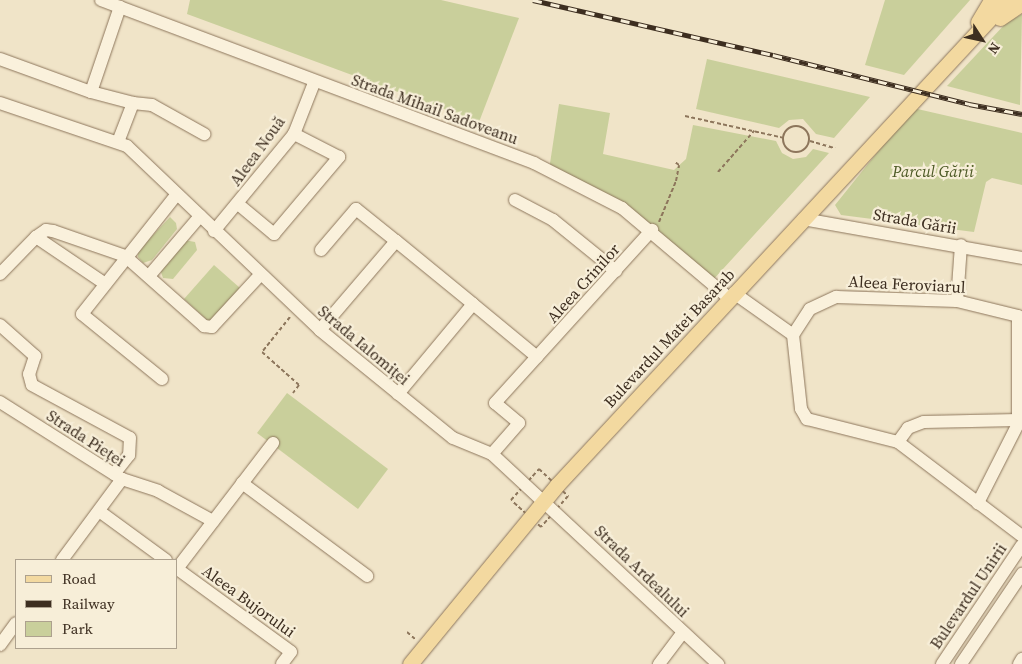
<!DOCTYPE html>
<meta charset="utf-8">
<style>
body{margin:0}
#map{position:relative;width:1022px;height:664px;overflow:hidden;background:#f0e4c8;font-family:"Source Serif 4",serif}
div>[style]{position:absolute}
.green>*{inset:0;background:#c9cf9b}
.path>*{height:2px;margin-top:-1px;transform-origin:0;background:repeating-linear-gradient(90deg,#8d765c 0 4px,transparent 0 6.5px)}
.path>.ring{margin:-1px;padding:0;box-sizing:content-box;background:none;border:2px solid #8d765c;border-radius:50%}
.roads{filter:drop-shadow(0 0 1px #8d765c) drop-shadow(0 0 1px #8d765c)}
.minor>*{height:12px;margin:-6px;padding:0 6px;transform-origin:6px;border-radius:6px;background:#faf1dc}
.major>*{height:15px;margin:-7.5px;padding:0 7.5px;transform-origin:7.5px;border-radius:7.5px;background:#f3d9a0}
.rail>*{height:5px;margin-top:-2.5px;transform-origin:0;background:repeating-linear-gradient(90deg,#f7eed8 0 9px,#3d2e20 0 18px);box-sizing:border-box;border-block:1px solid #3d2e20}
span{translate:-50% -50%;white-space:nowrap;text-align:center;line-height:1.15;-webkit-text-stroke:4.5px #f7eed8;paint-order:stroke}
.street-label{font-size:16px;color:#3d2e20}
.park-label{font-size:16px;color:#4d5a26;font-style:italic}
.legend{position:absolute;left:15px;top:559px;width:162px;height:90px;box-sizing:border-box;background:#f7eed8;border:1px solid #ada18e;margin:0;padding:6px 9px;list-style:none;font-size:15px;color:#3d2e20}
.legend li{display:flex;align-items:center;gap:10px;height:25px}
.legend b{width:25px;border:1px solid #ada18e}
.north{position:absolute;left:957px;top:15px;width:50px;height:50px;-webkit-text-stroke:4px #f7eed8;paint-order:stroke;rotate:125deg;font-size:14px;font-weight:700;line-height:20px;text-align:center;color:#3d2e20}
.north::after{content:'';display:block;margin:auto;width:18px;height:22px;background:#3d2e20;clip-path:polygon(50% 0,100% 100%,50% 72%,0 100%)}
</style>
<div id="map">
<div class="green">
<i style="clip-path:polygon(190px 0,441px 0,519px 18px,479px 122px,187px 14px)"></i>
<i style="clip-path:polygon(885px 0,970px 0,904px 75px,865px 65px)"></i>
<i style="clip-path:polygon(1022px 14px,1020px 105px,947px 86px,1006px 23px)"></i>
<i style="clip-path:polygon(707px 59px,870px 97px,834px 138px,816px 134px,803px 119px,789px 120px,779px 128px,696px 109px)"></i>
<i style="clip-path:polygon(559px 104px,610px 113px,603px 154px,674px 170px,686px 159px,693px 125px,776px 141px,782px 153px,793px 159px,806px 157px,813px 149px,829px 153px,712px 281px,652px 230px,549px 170px)"></i>
<i style="clip-path:polygon(913px 108px,1022px 133px,1022px 185px,992px 178px,986px 182px,974px 232px,841px 215px,835px 205px)"></i>
<i style="clip-path:polygon(170px 217px,176px 223px,177px 229px,152px 260px,143px 263px,138px 257px,138px 251px)"></i>
<i style="clip-path:polygon(184px 240px,195px 242px,197px 250px,173px 279px,163px 278px,160px 269px)"></i>
<i style="clip-path:polygon(214px 265px,240px 288px,209px 322px,184px 299px)"></i>
<i style="clip-path:polygon(287px 393px,388px 469px,358px 509px,257px 433px)"></i>
</div>
<div class="path">
<i style="left:685px;top:116px;width:101px;rotate:12.5deg"></i>
<i class="ring" style="left:783px;top:126px;width:24px;height:24px"></i>
<i style="left:810px;top:141px;width:26px;rotate:16deg"></i>
<i style="left:718px;top:172px;width:55px;rotate:-48.7deg"></i>
<i style="left:659px;top:222px;width:44px;rotate:-67.5deg"></i>
<i style="left:676px;top:181px;width:16px;rotate:-79deg"></i>
<i style="left:679px;top:165px;width:5px;rotate:-143deg"></i>
<i style="left:290px;top:317px;width:45px;rotate:128.7deg"></i>
<i style="left:262px;top:352px;width:50px;rotate:41.7deg"></i>
<i style="left:299px;top:385px;width:10px;rotate:127deg"></i>
<i style="left:539px;top:469px;width:40px;rotate:43deg"></i>
<i style="left:568px;top:496px;width:41px;rotate:131.1deg"></i>
<i style="left:541px;top:527px;width:40px;rotate:-138deg"></i>
<i style="left:511px;top:500px;width:42px;rotate:-47.9deg"></i>
<i style="left:407px;top:632px;width:11px;rotate:41deg"></i>
</div>
<div class="roads">
<div class="minor">
<i style="left:101px;top:0;width:463px;rotate:20.6deg"></i>
<i style="left:534px;top:163px;width:99px;rotate:27.1deg"></i>
<i style="left:622px;top:208px;width:140px;rotate:40.1deg"></i>
<i style="left:0;top:59px;width:97px;rotate:19.9deg"></i>
<i style="left:91px;top:92px;width:90px;rotate:-71.2deg"></i>
<i style="left:91px;top:92px;width:43px;rotate:14.7deg"></i>
<i style="left:0;top:103px;width:134px;rotate:18.7deg"></i>
<i style="left:127px;top:146px;width:267px;rotate:43.6deg"></i>
<i style="left:320px;top:330px;width:171px;rotate:39.1deg"></i>
<i style="left:453px;top:438px;width:42px;rotate:22.3deg"></i>
<i style="left:492px;top:454px;width:309px;rotate:42.9deg"></i>
<i style="left:118px;top:142px;width:42px;rotate:-69deg"></i>
<i style="left:133px;top:103px;width:19px;rotate:6deg"></i>
<i style="left:152px;top:105px;width:60px;rotate:29.1deg"></i>
<i style="left:515px;top:200px;width:43px;rotate:27.8deg"></i>
<i style="left:553px;top:220px;width:81px;rotate:39deg"></i>
<i style="left:238px;top:204px;width:47px;rotate:39.8deg"></i>
<i style="left:274px;top:234px;width:101px;rotate:-49.8deg"></i>
<i style="left:339px;top:157px;width:51px;rotate:-152.9deg"></i>
<i style="left:803px;top:219px;width:222px;rotate:10.1deg"></i>
<i style="left:214px;top:231px;width:126px;rotate:-50.5deg"></i>
<i style="left:294px;top:134px;width:55px;rotate:-68.6deg"></i>
<i style="left:36px;top:237px;width:82px;rotate:34.1deg"></i>
<i style="left:321px;top:250px;width:54px;rotate:-49.5deg"></i>
<i style="left:356px;top:209px;width:51px;rotate:38.7deg"></i>
<i style="left:0;top:274px;width:52px;rotate:-45.8deg"></i>
<i style="left:36px;top:237px;width:12px;rotate:-35deg"></i>
<i style="left:46px;top:230px;width:7px;rotate:8deg"></i>
<i style="left:53px;top:231px;width:76px;rotate:19.1deg"></i>
<i style="left:125px;top:256px;width:106px;rotate:41.5deg"></i>
<i style="left:204px;top:326px;width:8px;rotate:7deg"></i>
<i style="left:212px;top:327px;width:71px;rotate:-47.3deg"></i>
<i style="left:149px;top:276px;width:79px;rotate:-49.6deg"></i>
<i style="left:734px;top:293px;width:72px;rotate:35.4deg"></i>
<i style="left:793px;top:335px;width:74px;rotate:83.8deg"></i>
<i style="left:801px;top:409px;width:12px;rotate:59deg"></i>
<i style="left:807px;top:419px;width:94px;rotate:14.2deg"></i>
<i style="left:898px;top:442px;width:156px;rotate:37.2deg"></i>
<i style="left:957px;top:301px;width:56px;rotate:-85.9deg"></i>
<i style="left:0;top:325px;width:47px;rotate:41.5deg"></i>
<i style="left:35px;top:356px;width:19px;rotate:108deg"></i>
<i style="left:29px;top:374px;width:11px;rotate:75deg"></i>
<i style="left:32px;top:385px;width:111px;rotate:28.4deg"></i>
<i style="left:130px;top:438px;width:17px;rotate:93deg"></i>
<i style="left:129px;top:455px;width:24px;rotate:128deg"></i>
<i style="left:320px;top:330px;width:117px;rotate:-49.5deg"></i>
<i style="left:396px;top:241px;width:99px;rotate:39.3deg"></i>
<i style="left:793px;top:335px;width:31px;rotate:-57deg"></i>
<i style="left:810px;top:309px;width:29px;rotate:-25deg"></i>
<i style="left:836px;top:297px;width:121px;rotate:1.9deg"></i>
<i style="left:957px;top:301px;width:63px;rotate:13.8deg"></i>
<i style="left:1018px;top:316px;width:108px;rotate:90deg"></i>
<i style="left:1018px;top:424px;width:89px;rotate:116.9deg"></i>
<i style="left:162px;top:379px;width:103px;rotate:-140.9deg"></i>
<i style="left:82px;top:314px;width:153px;rotate:-51.6deg"></i>
<i style="left:398px;top:394px;width:117px;rotate:-50.2deg"></i>
<i style="left:473px;top:304px;width:83px;rotate:39.6deg"></i>
<i style="left:0;top:402px;width:144px;rotate:32.3deg"></i>
<i style="left:122px;top:479px;width:38px;rotate:18deg"></i>
<i style="left:158px;top:491px;width:63px;rotate:28.6deg"></i>
<i style="left:898px;top:442px;width:17px;rotate:-54deg"></i>
<i style="left:908px;top:428px;width:17px;rotate:-21deg"></i>
<i style="left:924px;top:422px;width:94px;rotate:-1.2deg"></i>
<i style="left:492px;top:454px;width:41px;rotate:-48.9deg"></i>
<i style="left:519px;top:423px;width:31px;rotate:-140deg"></i>
<i style="left:495px;top:403px;width:234px;rotate:-47.8deg"></i>
<i style="left:242px;top:483px;width:156px;rotate:36.6deg"></i>
<i style="left:99px;top:511px;width:83px;rotate:36.2deg"></i>
<i style="left:62px;top:560px;width:101px;rotate:-53.5deg"></i>
<i style="left:176px;top:568px;width:142px;rotate:36.1deg"></i>
<i style="left:291px;top:652px;width:15px;rotate:127deg"></i>
<i style="left:176px;top:570px;width:160px;rotate:-52.6deg"></i>
<i style="left:0;top:645px;width:27px;rotate:-54deg"></i>
<i style="left:659px;top:664px;width:39px;rotate:-53deg"></i>
<i style="left:942px;top:664px;width:143px;rotate:-56.1deg"></i>
<i style="left:961px;top:664px;width:109px;rotate:-55.9deg"></i>
<i style="left:1019px;top:664px;width:6px;rotate:-59deg"></i>
</div>
<div class="major">
<i style="left:1000px;top:18px;width:27px;rotate:-34deg"></i>
<i style="left:978px;top:22px;width:26px;rotate:-59deg"></i>
<i style="left:410px;top:664px;width:232px;rotate:-50.6deg"></i>
<i style="left:557px;top:485px;width:662px;rotate:-47.14deg"></i>
</div>
</div>
<div class="rail">
<i style="left:533px;top:0;width:246px;rotate:12.9deg"></i>
<i style="left:773px;top:55px;width:202px;rotate:14deg"></i>
<i style="left:969px;top:104px;width:54px;rotate:10.7deg"></i>
</div>
<div class="street-label">
<span style="left:435px;top:109px;rotate:20deg">Strada Mihail Sadoveanu</span>
<span style="left:257px;top:151px;rotate:-54deg">Aleea Nouă</span>
<span style="left:915px;top:221px;rotate:10deg">Strada Gării</span>
<span style="left:583px;top:283px;rotate:-48deg">Aleea Crinilor</span>
<span style="left:907px;top:284px;rotate:3deg">Aleea Feroviarul</span>
<span style="left:669px;top:338px;rotate:-47deg">Bulevardul Matei Basarab</span>
<span style="left:364px;top:345px;rotate:40deg">Strada Ialomiței</span>
<span style="left:86px;top:438px;rotate:33deg">Strada Pieței</span>
<span style="left:642px;top:571px;rotate:44deg">Strada Ardealului</span>
<span style="left:968px;top:596px;rotate:-56deg">Bulevardul Unirii</span>
<span style="left:249px;top:601px;rotate:36deg">Aleea Bujorului</span>
</div>
<div class="park-label">
<span style="left:933px;top:171px">Parcul Gării</span>
</div>
<ul class="legend">
<li><b style="height:6px;background:#f3d9a0"></b>Road</li>
<li><b style="height:6px;background:#3d2e20"></b>Railway</li>
<li><b style="height:14px;background:#c9cf9b"></b>Park</li>
</ul>
<div class="north">N</div>
</div>
